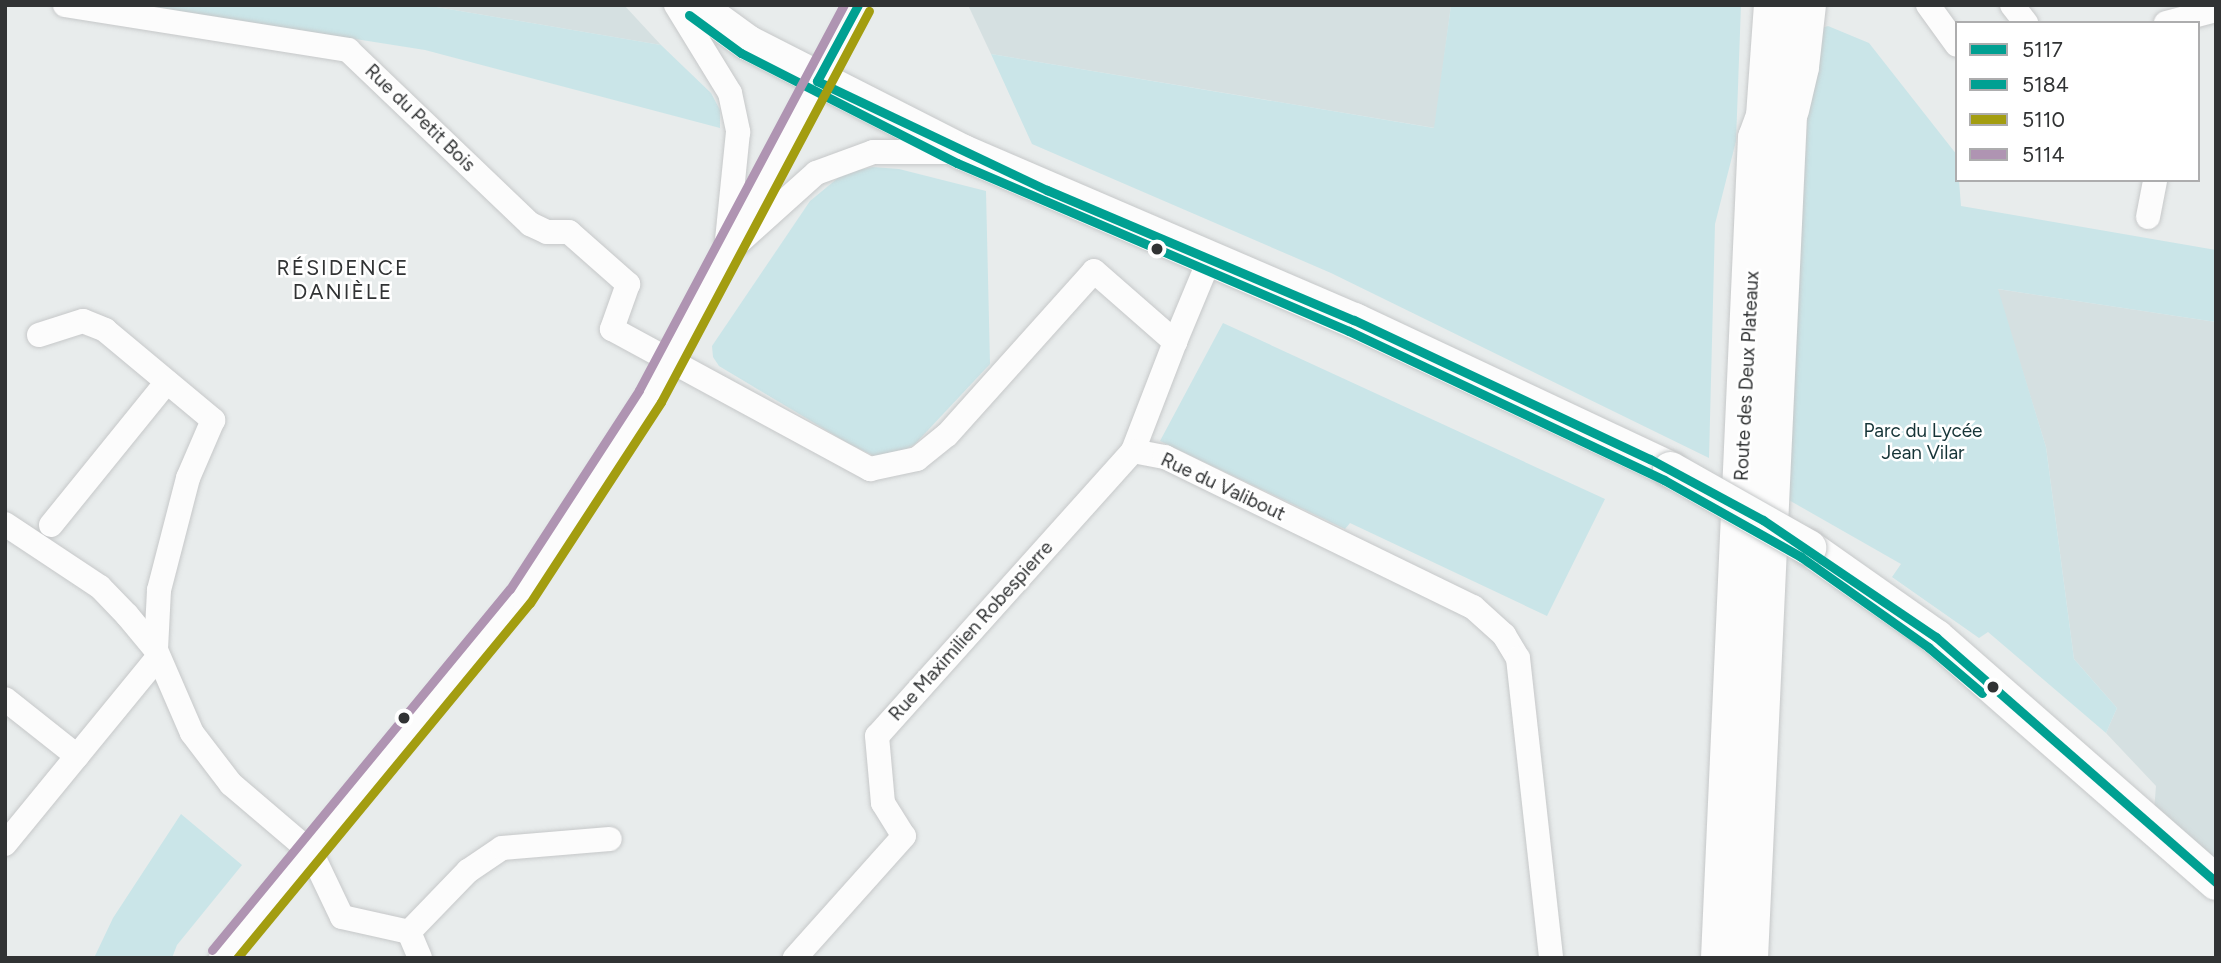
<!DOCTYPE html>
<meta charset="utf-8">
<style>
body{margin:0}
#map{position:relative;width:2221px;height:963px;overflow:hidden;background:#e8ecec;font-family:Figtree,sans-serif}
div>[style]{position:absolute}
.built>*{inset:0;background:#d5e0e1}
.green>*{inset:0;background:#cae5e8}
.roads{filter:drop-shadow(0 0 2px #c6c8c9) drop-shadow(0 0 2px #c6c8c9)}
.street>*{height:24px;margin:-12px;padding:0 12px;transform-origin:12px;border-radius:12px;background:#fcfcfc}
.secondary>*{height:35px;margin:-17.5px;padding:0 17.5px;transform-origin:17.5px;border-radius:17.5px;background:#fcfcfc}
.primary>*{height:38px;margin:-19px;padding:0 19px;transform-origin:19px;border-radius:19px;background:#fcfcfc}
.bridges{filter:drop-shadow(0 0 2px #c6c8c9) drop-shadow(0 0 2px #c6c8c9)}
.secondary-bridge>*{height:35px;margin:-17.5px;padding:0 17.5px;transform-origin:17.5px;border-radius:17.5px;background:#fcfcfc}
.bus-1>*{height:9px;margin:-4.5px;padding:0 4.5px;transform-origin:4.5px;border-radius:4.5px;background:#00a092}
.bus-2>*{height:9px;margin:-4.5px;padding:0 4.5px;transform-origin:4.5px;border-radius:4.5px;background:#00a092}
.bus-3>*{height:9px;margin:-4.5px;padding:0 4.5px;transform-origin:4.5px;border-radius:4.5px;background:#a39d10}
.bus-4>*{height:9px;margin:-4.5px;padding:0 4.5px;transform-origin:4.5px;border-radius:4.5px;background:#af94b2}
.dots>*{width:19px;height:19px;translate:-50% -50%;box-sizing:border-box;border:4px solid #fff;border-radius:50%}
span{translate:-50% -50%;white-space:nowrap;text-align:center;line-height:1.15;-webkit-text-stroke:5px #fff;paint-order:stroke}
.street-label{font-size:19px;color:#313334}
.park-label{font-size:19px;color:#153437}
.neighbourhood-label{font-size:21px;color:#313334;letter-spacing:2px}
.frame{position:absolute;inset:0;border:7px solid #313334;pointer-events:none}
.legend{position:absolute;left:1955px;top:21px;width:245px;height:161px;box-sizing:border-box;background:#fff;border:2px solid #adadae;margin:0;padding:9px 12px;list-style:none;font-size:21px;color:#313334}
.legend li{display:flex;align-items:center;gap:14px;height:35px}
.legend b{width:35px;border:2px solid #adadae}
</style>
<div id="map">
<div class="built">
<i style="clip-path:polygon(425px 5px,624px 5px,661px 45px)"></i>
<i style="clip-path:polygon(968px 5px,1451px 5px,1435px 128px,991px 54px)"></i>
<i style="clip-path:polygon(1997px 289px,2216px 322px,2216px 893px,2152px 835px,2156px 786px,2106px 733px,2117px 708px,2074px 659px,2046px 447px)"></i>
</div>
<div class="green">
<i style="clip-path:polygon(139px 5px,425px 5px,661px 45px,711px 93px,720px 110px,720px 128px,425px 50px)"></i>
<i style="clip-path:polygon(1451px 5px,1741px 5px,1736px 141px,1715px 224px,1709px 458px,1331px 273px,1032px 144px,991px 54px,1434px 128px)"></i>
<i style="clip-path:polygon(1828px 26px,1869px 43px,1957px 155px,1961px 206px,2216px 250px,2216px 322px,1998px 289px,2046px 447px,2074px 659px,2117px 708px,2106px 733px,1988px 632px,1979px 638px,1892px 577px,1901px 564px,1787px 499px,1812px 31px)"></i>
<i style="clip-path:polygon(873px 167px,899px 169px,986px 191px,990px 364px,915px 444px,894px 456px,874px 456px,846px 442px,719px 366px,713px 357px,712px 346px,810px 201px,844px 173px)"></i>
<i style="clip-path:polygon(1223px 323px,1605px 499px,1547px 616px,1350px 523px,1345px 529px,1160px 441px)"></i>
<i style="clip-path:polygon(181px 814px,242px 865px,177px 945px,172px 958px,94px 958px,113px 918px)"></i>
</div>
<div class="roads">
<div class="street">
<i style="left:65px;top:5px;width:287px;rotate:9deg"></i>
<i style="left:348px;top:50px;width:252px;rotate:43.7deg"></i>
<i style="left:530px;top:224px;width:19px;rotate:25deg"></i>
<i style="left:547px;top:232px;width:22px"></i>
<i style="left:569px;top:232px;width:79px;rotate:41.4deg"></i>
<i style="left:628px;top:284px;width:48px;rotate:109.6deg"></i>
<i style="left:612px;top:329px;width:294px;rotate:28.5deg"></i>
<i style="left:870px;top:469px;width:48px;rotate:-12deg"></i>
<i style="left:917px;top:459px;width:38px;rotate:-39deg"></i>
<i style="left:947px;top:435px;width:220px;rotate:-48.1deg"></i>
<i style="left:1094px;top:271px;width:108px;rotate:41.2deg"></i>
<i style="left:1175px;top:342px;width:117px;rotate:111.1deg"></i>
<i style="left:1133px;top:451px;width:383px;rotate:131.9deg"></i>
<i style="left:877px;top:736px;width:67px;rotate:84.9deg"></i>
<i style="left:883px;top:803px;width:39px;rotate:58deg"></i>
<i style="left:904px;top:836px;width:164px;rotate:131.8deg"></i>
<i style="left:676px;top:5px;width:103px;rotate:58.5deg"></i>
<i style="left:730px;top:93px;width:40px;rotate:78deg"></i>
<i style="left:738px;top:132px;width:110px;rotate:95.8deg"></i>
<i style="left:1928px;top:5px;width:49px;rotate:54.1deg"></i>
<i style="left:2012px;top:5px;width:23px;rotate:52deg"></i>
<i style="left:2166px;top:23px;width:52px;rotate:-14.6deg"></i>
<i style="left:2148px;top:217px;width:38px;rotate:-79deg"></i>
<i style="left:738px;top:243px;width:105px;rotate:-41.9deg"></i>
<i style="left:816px;top:173px;width:61px;rotate:-20.2deg"></i>
<i style="left:873px;top:152px;width:85px"></i>
<i style="left:39px;top:335px;width:46px;rotate:-17.7deg"></i>
<i style="left:83px;top:321px;width:24px;rotate:22deg"></i>
<i style="left:105px;top:330px;width:141px;rotate:39.8deg"></i>
<i style="left:213px;top:420px;width:63px;rotate:113.3deg"></i>
<i style="left:188px;top:478px;width:116px;rotate:104.5deg"></i>
<i style="left:159px;top:590px;width:60px;rotate:92.9deg"></i>
<i style="left:1175px;top:342px;width:91px;rotate:-67.4deg"></i>
<i style="left:1133px;top:451px;width:33px;rotate:11deg"></i>
<i style="left:1165px;top:457px;width:343px;rotate:26deg"></i>
<i style="left:1473px;top:607px;width:42px;rotate:42.1deg"></i>
<i style="left:1504px;top:635px;width:27px;rotate:59deg"></i>
<i style="left:1518px;top:658px;width:302px;rotate:83.7deg"></i>
<i style="left:5px;top:524px;width:114px;rotate:33.6deg"></i>
<i style="left:100px;top:587px;width:39px;rotate:46deg"></i>
<i style="left:127px;top:615px;width:45px;rotate:50.4deg"></i>
<i style="left:156px;top:650px;width:90px;rotate:66.6deg"></i>
<i style="left:192px;top:733px;width:64px;rotate:52.6deg"></i>
<i style="left:231px;top:784px;width:105px;rotate:40.4deg"></i>
<i style="left:311px;top:852px;width:72px;rotate:64.5deg"></i>
<i style="left:342px;top:917px;width:69px;rotate:12.6deg"></i>
<i style="left:409px;top:932px;width:28px;rotate:67deg"></i>
<i style="left:51px;top:525px;width:184px;rotate:-51deg"></i>
<i style="left:5px;top:699px;width:92px;rotate:38.4deg"></i>
<i style="left:5px;top:844px;width:240px;rotate:-50.7deg"></i>
<i style="left:409px;top:932px;width:85px;rotate:-46deg"></i>
<i style="left:468px;top:871px;width:41px;rotate:-34.1deg"></i>
<i style="left:502px;top:848px;width:108px;rotate:-4.8deg"></i>
<i style="left:221px;top:958px;width:470px;rotate:-50.4deg"></i>
<i style="left:520px;top:596px;width:239px;rotate:-57deg"></i>
<i style="left:650px;top:396px;width:443px;rotate:-62deg"></i>
</div>
<div class="secondary">
<i style="left:696px;top:5px;width:63px;rotate:36deg"></i>
<i style="left:747px;top:42px;width:242px;rotate:27deg"></i>
<i style="left:963px;top:152px;width:426px;rotate:23.3deg"></i>
<i style="left:1354px;top:320px;width:349px;rotate:25.2deg"></i>
<i style="left:1808px;top:547px;width:156px;rotate:35.1deg"></i>
<i style="left:1936px;top:637px;width:372px;rotate:41.2deg"></i>
</div>
<div class="primary">
<i style="left:1790px;top:110px;width:44px;rotate:-76.9deg"></i>
<i style="left:1800px;top:67px;width:62px;rotate:-83.6deg"></i>
<i style="left:1720px;top:958px;width:821px;rotate:-87.42deg"></i>
<i style="left:1757px;top:138px;width:23px;rotate:-70deg"></i>
<i style="left:1765px;top:116px;width:111px;rotate:-85.9deg"></i>
<i style="left:1749px;top:958px;width:844px;rotate:-87.35deg"></i>
<i style="left:1788px;top:115px;width:33px;rotate:-93deg"></i>
</div>
</div>
<div class="bridges">
<div class="secondary-bridge">
<i style="left:1670px;top:469px;width:159px;rotate:29.5deg"></i>
</div>
</div>
<div class="bus-1">
<i style="left:817px;top:81px;width:255px;rotate:25.4deg"></i>
<i style="left:1047px;top:190px;width:333px;rotate:23deg"></i>
<i style="left:1354px;top:320px;width:327px;rotate:25.2deg"></i>
<i style="left:1650px;top:459px;width:128px;rotate:28.4deg"></i>
<i style="left:1763px;top:520px;width:209px;rotate:34.1deg"></i>
<i style="left:1936px;top:637px;width:372px;rotate:41.2deg"></i>
<i style="left:817px;top:81px;width:86px;rotate:-61.7deg"></i>
</div>
<div class="bus-2">
<i style="left:689px;top:15px;width:64px;rotate:36.2deg"></i>
<i style="left:741px;top:53px;width:242px;rotate:27deg"></i>
<i style="left:957px;top:163px;width:426px;rotate:23.2deg"></i>
<i style="left:1349px;top:331px;width:348px;rotate:25.3deg"></i>
<i style="left:1664px;top:480px;width:157px;rotate:29.3deg"></i>
<i style="left:1801px;top:557px;width:156px;rotate:35.3deg"></i>
<i style="left:1928px;top:647px;width:71px;rotate:40.4deg"></i>
</div>
<div class="bus-3">
<i style="left:237px;top:958px;width:460px;rotate:-50.5deg"></i>
<i style="left:530px;top:603px;width:240px;rotate:-56.9deg"></i>
<i style="left:661px;top:402px;width:443px;rotate:-62deg"></i>
</div>
<div class="bus-4">
<i style="left:212px;top:950px;width:468px;rotate:-50.5deg"></i>
<i style="left:510px;top:589px;width:237px;rotate:-57deg"></i>
<i style="left:639px;top:390px;width:436px;rotate:-62deg"></i>
</div>
<div class="dots">
<i style="left:1157px;top:249px;background:#313334"></i>
<i style="left:1993px;top:687px;background:#313334"></i>
<i style="left:404px;top:718px;background:#313334"></i>
</div>
<div class="street-label">
<span style="left:420px;top:118px;rotate:44deg">Rue du Petit Bois</span>
<span style="left:1747px;top:376px;rotate:-87deg">Route des Deux Plateaux</span>
<span style="left:1223px;top:487px;rotate:25deg">Rue du Valibout</span>
<span style="left:971px;top:631px;rotate:-48deg">Rue Maximilien Robespierre</span>
</div>
<div class="park-label">
<span style="left:1923px;top:442px">Parc du Lycée<br>Jean Vilar</span>
</div>
<div class="neighbourhood-label">
<span style="left:343px;top:280px">RÉSIDENCE<br>DANIÈLE</span>
</div>
<div class="frame"></div>
<ul class="legend">
<li><b style="height:9px;background:#00a092"></b>5117</li>
<li><b style="height:9px;background:#00a092"></b>5184</li>
<li><b style="height:9px;background:#a39d10"></b>5110</li>
<li><b style="height:9px;background:#af94b2"></b>5114</li>
</ul>
</div>
